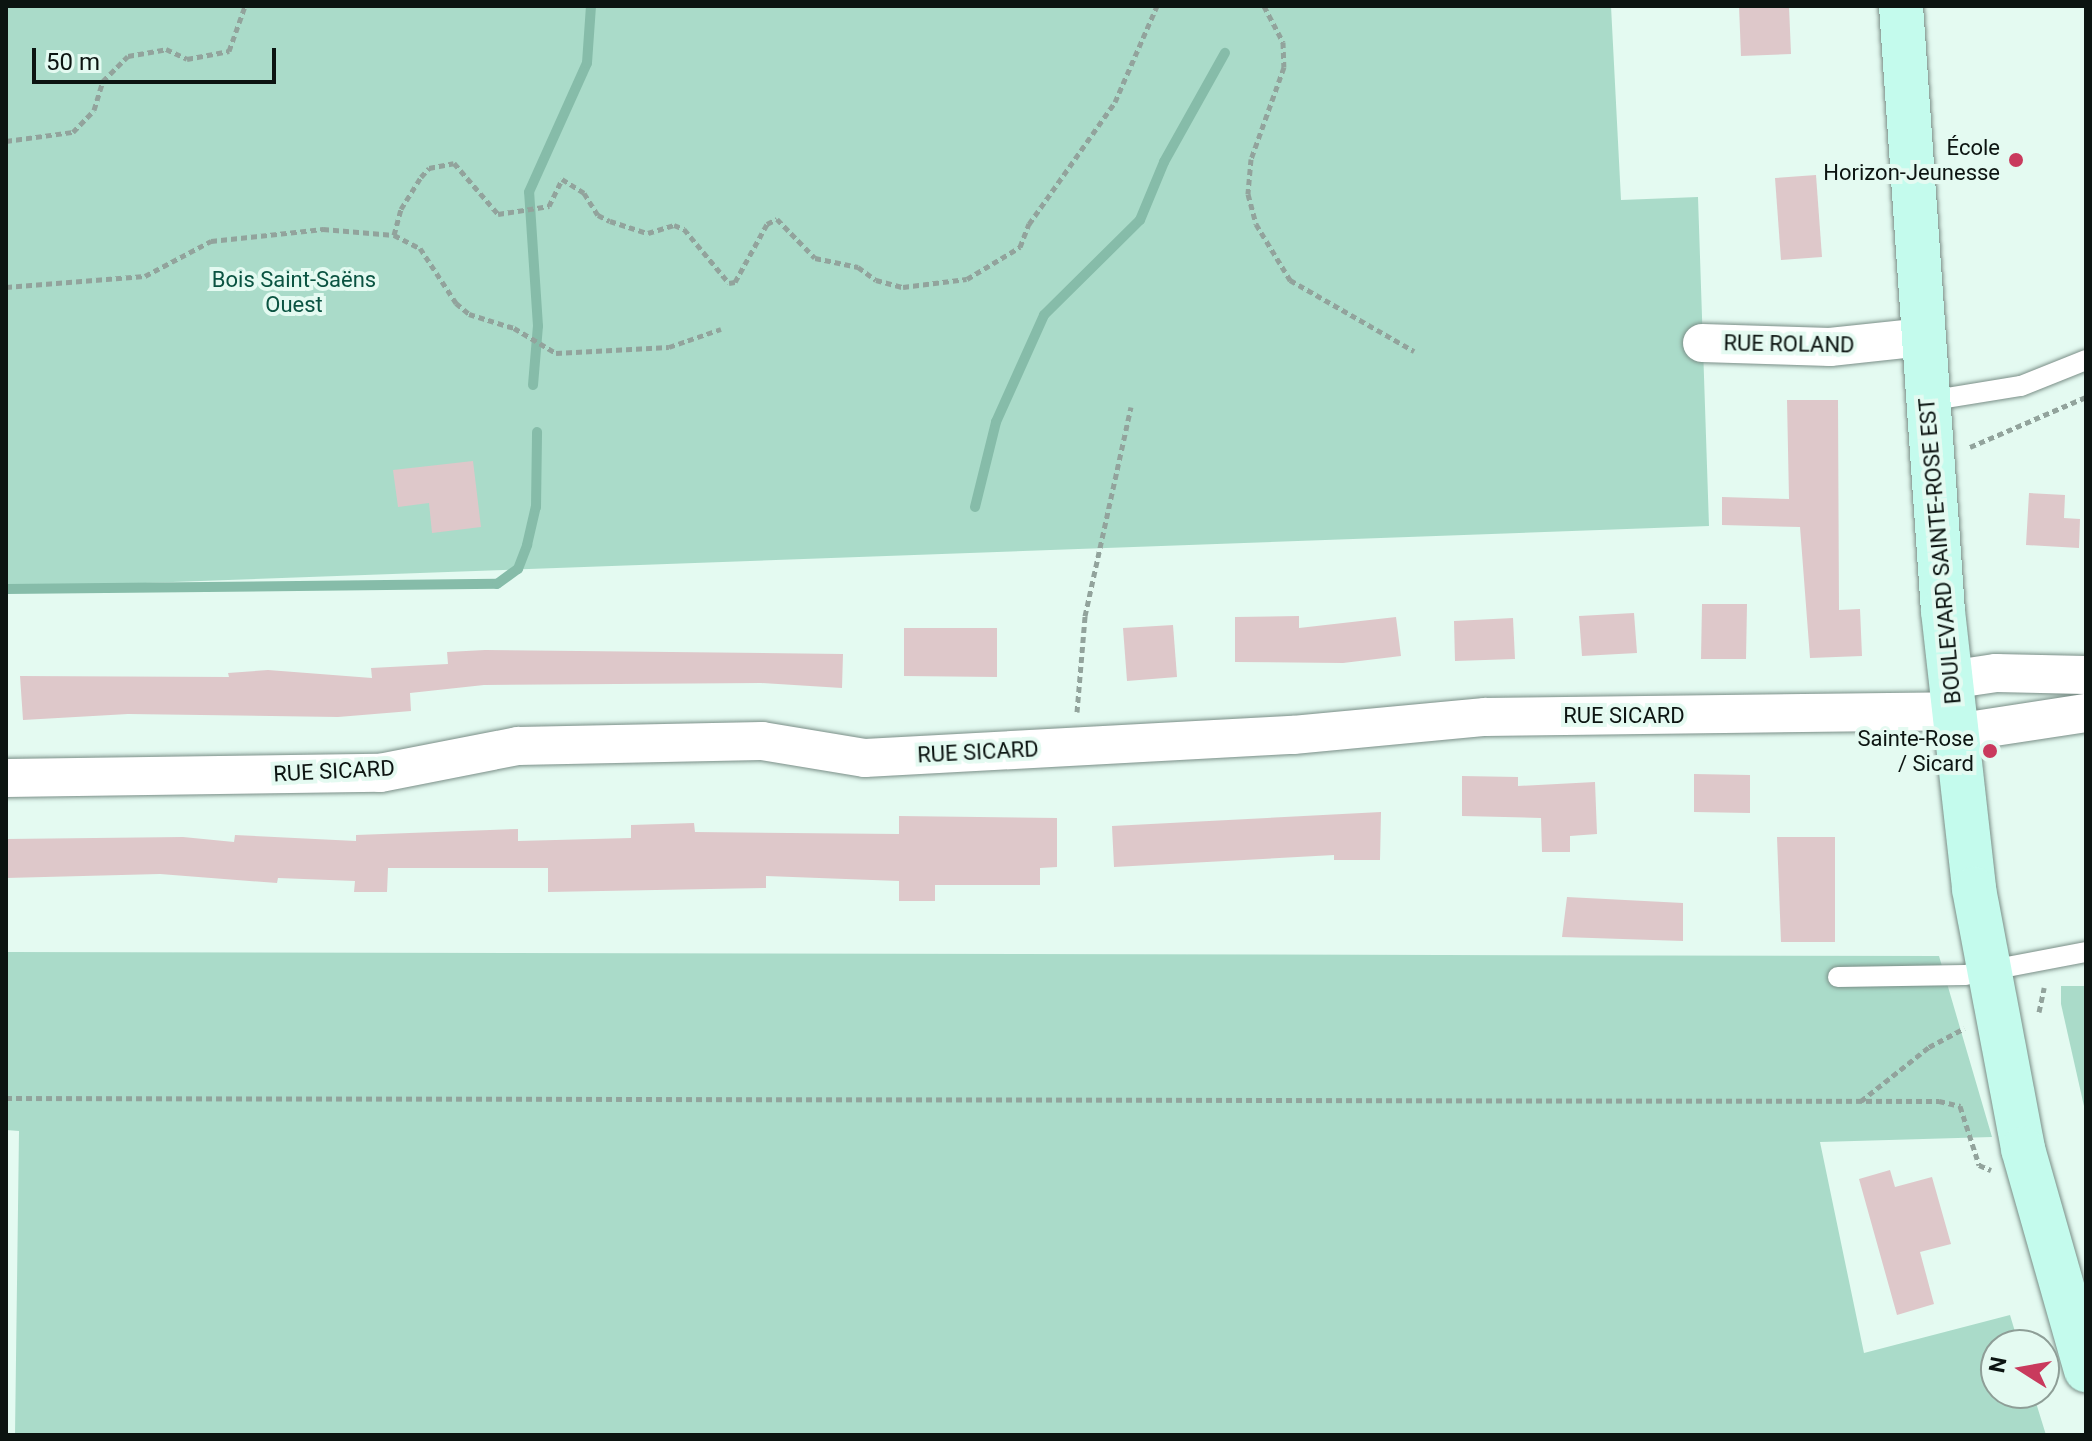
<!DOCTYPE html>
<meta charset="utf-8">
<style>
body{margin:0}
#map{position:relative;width:2092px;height:1441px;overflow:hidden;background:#e4faf1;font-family:Roboto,sans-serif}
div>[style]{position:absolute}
.green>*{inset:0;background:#aadbc9}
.stream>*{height:10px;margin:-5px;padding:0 5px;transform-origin:5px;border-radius:5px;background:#86bca9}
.building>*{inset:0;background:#dec8ca}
.path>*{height:5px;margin-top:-2.5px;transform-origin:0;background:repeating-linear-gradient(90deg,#92a39c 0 6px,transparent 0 10px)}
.roads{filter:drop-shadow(0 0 2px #7a8e87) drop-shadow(0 0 2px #7a8e87)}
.lane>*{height:20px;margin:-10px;padding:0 10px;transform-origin:10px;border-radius:10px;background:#fff}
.street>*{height:38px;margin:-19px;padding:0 19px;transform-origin:19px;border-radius:19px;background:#fff}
.secondary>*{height:44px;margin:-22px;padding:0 22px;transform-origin:22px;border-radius:22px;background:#c4fbed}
.dots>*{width:22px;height:22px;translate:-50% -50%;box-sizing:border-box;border:4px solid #e4faf1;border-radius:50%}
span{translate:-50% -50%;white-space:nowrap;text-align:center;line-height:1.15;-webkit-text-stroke:8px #e4faf1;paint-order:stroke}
.poi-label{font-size:22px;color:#0c1411}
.right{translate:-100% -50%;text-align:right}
.park-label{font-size:22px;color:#0a5341}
.street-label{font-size:22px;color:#0c1411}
.frame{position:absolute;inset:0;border:8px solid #0c1411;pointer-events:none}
.north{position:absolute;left:1980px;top:1329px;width:80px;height:80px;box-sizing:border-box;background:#e4faf1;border:2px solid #8e9e97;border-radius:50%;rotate:281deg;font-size:22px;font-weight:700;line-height:32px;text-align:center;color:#0c1411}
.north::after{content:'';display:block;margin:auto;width:28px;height:36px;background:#c93a5d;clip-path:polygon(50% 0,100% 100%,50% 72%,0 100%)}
.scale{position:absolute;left:32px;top:48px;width:244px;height:36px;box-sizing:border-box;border:4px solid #0c1411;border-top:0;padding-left:10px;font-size:24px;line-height:28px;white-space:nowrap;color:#0c1411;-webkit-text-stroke:6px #e4faf1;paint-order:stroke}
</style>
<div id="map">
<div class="green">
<i style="clip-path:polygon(6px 6px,1611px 6px,1621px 200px,1698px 197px,1709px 526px,6px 588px)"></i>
<i style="clip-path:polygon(6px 952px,1939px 956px,1992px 1137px,1820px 1142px,1864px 1353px,2010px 1315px,2019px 1345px,1996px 1345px,1996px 1393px,2033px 1393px,2046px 1435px,15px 1435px,19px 1131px,6px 1130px)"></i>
<i style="clip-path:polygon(2061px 986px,2086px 986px,2086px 1115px,2061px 1004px)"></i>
</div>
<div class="stream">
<i style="left:533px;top:385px;width:59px;rotate:-85.2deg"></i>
<i style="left:538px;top:326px;width:134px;rotate:-93.8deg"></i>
<i style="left:529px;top:192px;width:141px;rotate:-65.8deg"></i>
<i style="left:587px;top:63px;width:57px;rotate:-86deg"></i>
<i style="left:975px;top:507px;width:88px;rotate:-76.1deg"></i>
<i style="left:996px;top:422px;width:117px;rotate:-65.8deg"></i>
<i style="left:1044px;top:315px;width:135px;rotate:-44.7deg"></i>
<i style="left:1140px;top:220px;width:63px;rotate:-67.5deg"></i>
<i style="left:1164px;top:162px;width:125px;rotate:-60.8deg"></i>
<i style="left:6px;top:589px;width:491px;rotate:-0.6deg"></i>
<i style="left:497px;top:584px;width:26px;rotate:-36deg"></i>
<i style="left:518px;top:569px;width:26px;rotate:-69deg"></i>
<i style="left:527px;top:545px;width:39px;rotate:-77deg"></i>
<i style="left:536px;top:507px;width:75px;rotate:-89.2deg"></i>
</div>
<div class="building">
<i style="clip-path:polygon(1739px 6px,1789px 6px,1791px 54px,1741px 56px)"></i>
<i style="clip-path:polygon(1816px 175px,1822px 257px,1781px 260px,1775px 178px)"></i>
<i style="clip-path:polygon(1787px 400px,1838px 400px,1839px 610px,1860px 609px,1862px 656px,1810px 658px,1800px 527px,1722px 525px,1722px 497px,1789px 499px)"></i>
<i style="clip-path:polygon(473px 461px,481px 527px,432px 533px,429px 503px,398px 507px,393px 470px)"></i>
<i style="clip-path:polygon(2029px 493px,2065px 495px,2064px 518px,2080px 519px,2079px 548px,2026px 545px)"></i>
<i style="clip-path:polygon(1702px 604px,1747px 604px,1746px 659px,1701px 659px)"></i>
<i style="clip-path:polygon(1634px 613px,1637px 653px,1582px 656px,1579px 616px)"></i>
<i style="clip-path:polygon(1299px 616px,1299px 628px,1396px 617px,1401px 656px,1343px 663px,1235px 662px,1235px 617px)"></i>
<i style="clip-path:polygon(1513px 618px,1515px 659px,1455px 661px,1454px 621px)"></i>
<i style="clip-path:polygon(1173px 625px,1177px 677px,1127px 681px,1123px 628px)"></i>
<i style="clip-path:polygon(904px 628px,997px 628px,997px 677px,904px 676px)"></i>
<i style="clip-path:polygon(485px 650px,843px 654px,842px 688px,761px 683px,484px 685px,410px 693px,411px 711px,338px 717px,128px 714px,23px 720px,20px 676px,229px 677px,228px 673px,268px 670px,372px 678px,371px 668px,448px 664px,447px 652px)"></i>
<i style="clip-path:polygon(1694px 774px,1750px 775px,1750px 813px,1694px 812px)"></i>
<i style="clip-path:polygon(1462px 776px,1518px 777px,1518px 786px,1595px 782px,1597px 834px,1570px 836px,1570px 852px,1542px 852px,1541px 818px,1462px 816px)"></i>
<i style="clip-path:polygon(1381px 812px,1380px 860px,1334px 860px,1334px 855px,1114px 867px,1112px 826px)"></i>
<i style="clip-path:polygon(899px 816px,1057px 818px,1057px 867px,1040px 868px,1040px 885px,935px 885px,935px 901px,899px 901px,899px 881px,766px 876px,766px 888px,548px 892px,548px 868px,388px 868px,387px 892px,354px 892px,355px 881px,278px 878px,277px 883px,160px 874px,6px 878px,6px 839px,183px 837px,234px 842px,235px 835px,356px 841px,356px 835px,518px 829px,518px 841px,631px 838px,631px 825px,694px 823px,695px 832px,899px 834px)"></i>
<i style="clip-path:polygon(1777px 837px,1835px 837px,1835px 942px,1781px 942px)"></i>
<i style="clip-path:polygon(1567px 897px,1683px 903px,1683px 941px,1562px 937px)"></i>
<i style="clip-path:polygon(1890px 1170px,1895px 1187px,1932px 1177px,1951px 1244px,1920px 1252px,1934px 1304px,1897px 1315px,1859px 1179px)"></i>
</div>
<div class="path">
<i style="left:1264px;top:6px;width:41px;rotate:62.2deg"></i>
<i style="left:1283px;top:42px;width:25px;rotate:88deg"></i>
<i style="left:1284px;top:67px;width:98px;rotate:109.7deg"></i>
<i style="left:1251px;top:159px;width:35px;rotate:95deg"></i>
<i style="left:1248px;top:194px;width:31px;rotate:75deg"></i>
<i style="left:1256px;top:224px;width:66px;rotate:58.7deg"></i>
<i style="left:1290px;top:280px;width:143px;rotate:29.8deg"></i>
<i style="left:6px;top:141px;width:68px;rotate:-7.7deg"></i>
<i style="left:73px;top:132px;width:30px;rotate:-46deg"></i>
<i style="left:94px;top:110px;width:30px;rotate:-73deg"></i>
<i style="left:103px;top:81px;width:35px;rotate:-45deg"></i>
<i style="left:128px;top:56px;width:39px;rotate:-10deg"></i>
<i style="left:166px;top:49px;width:23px;rotate:25deg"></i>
<i style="left:187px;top:59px;width:43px;rotate:-10.8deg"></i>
<i style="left:229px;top:51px;width:48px;rotate:-70.4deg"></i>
<i style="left:394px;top:235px;width:27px;rotate:-75deg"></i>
<i style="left:401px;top:209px;width:38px;rotate:-58deg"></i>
<i style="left:421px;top:177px;width:12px;rotate:-48deg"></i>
<i style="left:429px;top:168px;width:25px;rotate:-11deg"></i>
<i style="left:454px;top:163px;width:67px;rotate:49.2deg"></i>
<i style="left:498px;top:214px;width:52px;rotate:-8.9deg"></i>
<i style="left:549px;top:206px;width:30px;rotate:-64deg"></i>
<i style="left:562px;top:179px;width:26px;rotate:32deg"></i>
<i style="left:584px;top:193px;width:26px;rotate:58deg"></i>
<i style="left:598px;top:215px;width:13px;rotate:27deg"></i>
<i style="left:610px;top:221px;width:40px;rotate:18deg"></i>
<i style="left:648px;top:233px;width:27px;rotate:-17deg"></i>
<i style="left:674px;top:225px;width:11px;rotate:22deg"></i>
<i style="left:684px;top:229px;width:70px;rotate:50.2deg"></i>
<i style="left:729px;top:283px;width:6px;rotate:-9deg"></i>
<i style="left:735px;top:282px;width:66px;rotate:-61.1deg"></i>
<i style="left:767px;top:224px;width:11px;rotate:-27deg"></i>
<i style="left:777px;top:219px;width:54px;rotate:45.7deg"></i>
<i style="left:815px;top:258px;width:44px;rotate:11.8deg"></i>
<i style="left:858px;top:267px;width:22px;rotate:36deg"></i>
<i style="left:876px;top:280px;width:28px;rotate:15deg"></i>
<i style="left:903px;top:287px;width:64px;rotate:-7.1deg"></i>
<i style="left:967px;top:279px;width:62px;rotate:-31.1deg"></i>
<i style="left:1020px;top:247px;width:25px;rotate:-69deg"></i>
<i style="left:1029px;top:224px;width:149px;rotate:-54.8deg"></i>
<i style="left:1115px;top:102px;width:105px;rotate:-66.4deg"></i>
<i style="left:6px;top:287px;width:139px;rotate:-4.5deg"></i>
<i style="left:145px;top:276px;width:75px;rotate:-27.9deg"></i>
<i style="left:211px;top:241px;width:113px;rotate:-6.1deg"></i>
<i style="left:323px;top:229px;width:71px;rotate:4.8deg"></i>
<i style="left:394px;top:235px;width:29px;rotate:27deg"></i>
<i style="left:420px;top:248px;width:66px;rotate:56.8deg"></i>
<i style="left:456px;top:303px;width:17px;rotate:40deg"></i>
<i style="left:469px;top:314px;width:47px;rotate:17.3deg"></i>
<i style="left:514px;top:328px;width:49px;rotate:30.8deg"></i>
<i style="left:556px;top:353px;width:113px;rotate:-3deg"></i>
<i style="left:669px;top:347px;width:55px;rotate:-19.1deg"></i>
<i style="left:1970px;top:447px;width:126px;rotate:-23.3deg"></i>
<i style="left:1077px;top:712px;width:96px;rotate:-85.2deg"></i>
<i style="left:1085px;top:616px;width:214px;rotate:-77.6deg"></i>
<i style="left:2039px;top:1012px;width:25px;rotate:-78deg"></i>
<i style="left:6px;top:1098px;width:1933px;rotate:0.09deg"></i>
<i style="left:1939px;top:1101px;width:22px;rotate:13deg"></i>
<i style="left:1960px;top:1106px;width:62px;rotate:72.1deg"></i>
<i style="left:1979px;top:1165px;width:13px;rotate:23deg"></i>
<i style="left:1861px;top:1101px;width:87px;rotate:-38.5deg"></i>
<i style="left:1929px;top:1047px;width:40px;rotate:-28deg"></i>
</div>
<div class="roads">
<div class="lane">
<i style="left:1928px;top:401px;width:94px;rotate:-9.2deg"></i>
<i style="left:2021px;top:386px;width:70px;rotate:-21.8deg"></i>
<i style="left:1838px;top:977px;width:127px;rotate:-0.9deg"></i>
<i style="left:1965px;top:975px;width:123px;rotate:-10.8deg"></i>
</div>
<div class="street">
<i style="left:1702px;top:343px;width:128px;rotate:1.8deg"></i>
<i style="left:1830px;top:347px;width:95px;rotate:-6.1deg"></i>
<i style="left:1949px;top:680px;width:48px;rotate:-8.5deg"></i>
<i style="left:1996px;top:673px;width:90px;rotate:1.3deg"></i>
<i style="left:1955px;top:733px;width:133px;rotate:-8.7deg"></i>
<i style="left:6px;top:778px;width:374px;rotate:-0.8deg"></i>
<i style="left:380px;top:773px;width:141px;rotate:-11.1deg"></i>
<i style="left:518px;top:746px;width:244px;rotate:-1.2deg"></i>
<i style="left:762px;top:741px;width:104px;rotate:9.4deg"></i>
<i style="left:865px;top:758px;width:429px;rotate:-3.1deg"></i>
<i style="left:1293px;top:735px;width:193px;rotate:-5.4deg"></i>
<i style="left:1485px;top:717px;width:468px;rotate:-0.7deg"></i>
</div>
<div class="secondary">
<i style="left:1901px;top:6px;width:606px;rotate:86.03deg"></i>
<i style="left:1943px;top:611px;width:280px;rotate:83.6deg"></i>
<i style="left:1974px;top:889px;width:265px;rotate:79.3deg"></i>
<i style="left:2023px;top:1149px;width:230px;rotate:74.1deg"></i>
</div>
</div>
<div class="dots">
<i style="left:2016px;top:160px;background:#c93a5d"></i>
<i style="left:1990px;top:751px;background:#c93a5d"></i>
</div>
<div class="poi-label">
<span class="right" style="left:2000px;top:160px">École<br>Horizon-Jeunesse</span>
<span class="right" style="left:1974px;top:751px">Sainte-Rose<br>/ Sicard</span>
</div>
<div class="park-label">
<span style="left:294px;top:292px">Bois Saint-Saëns<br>Ouest</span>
</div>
<div class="street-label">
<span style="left:1789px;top:344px;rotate:1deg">RUE ROLAND</span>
<span style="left:1940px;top:551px;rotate:-95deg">BOULEVARD SAINTE-ROSE EST</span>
<span style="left:1624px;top:716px">RUE SICARD</span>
<span style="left:978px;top:752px;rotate:-3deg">RUE SICARD</span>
<span style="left:334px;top:771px;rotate:-3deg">RUE SICARD</span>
</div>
<div class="frame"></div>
<div class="north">N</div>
<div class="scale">50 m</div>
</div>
